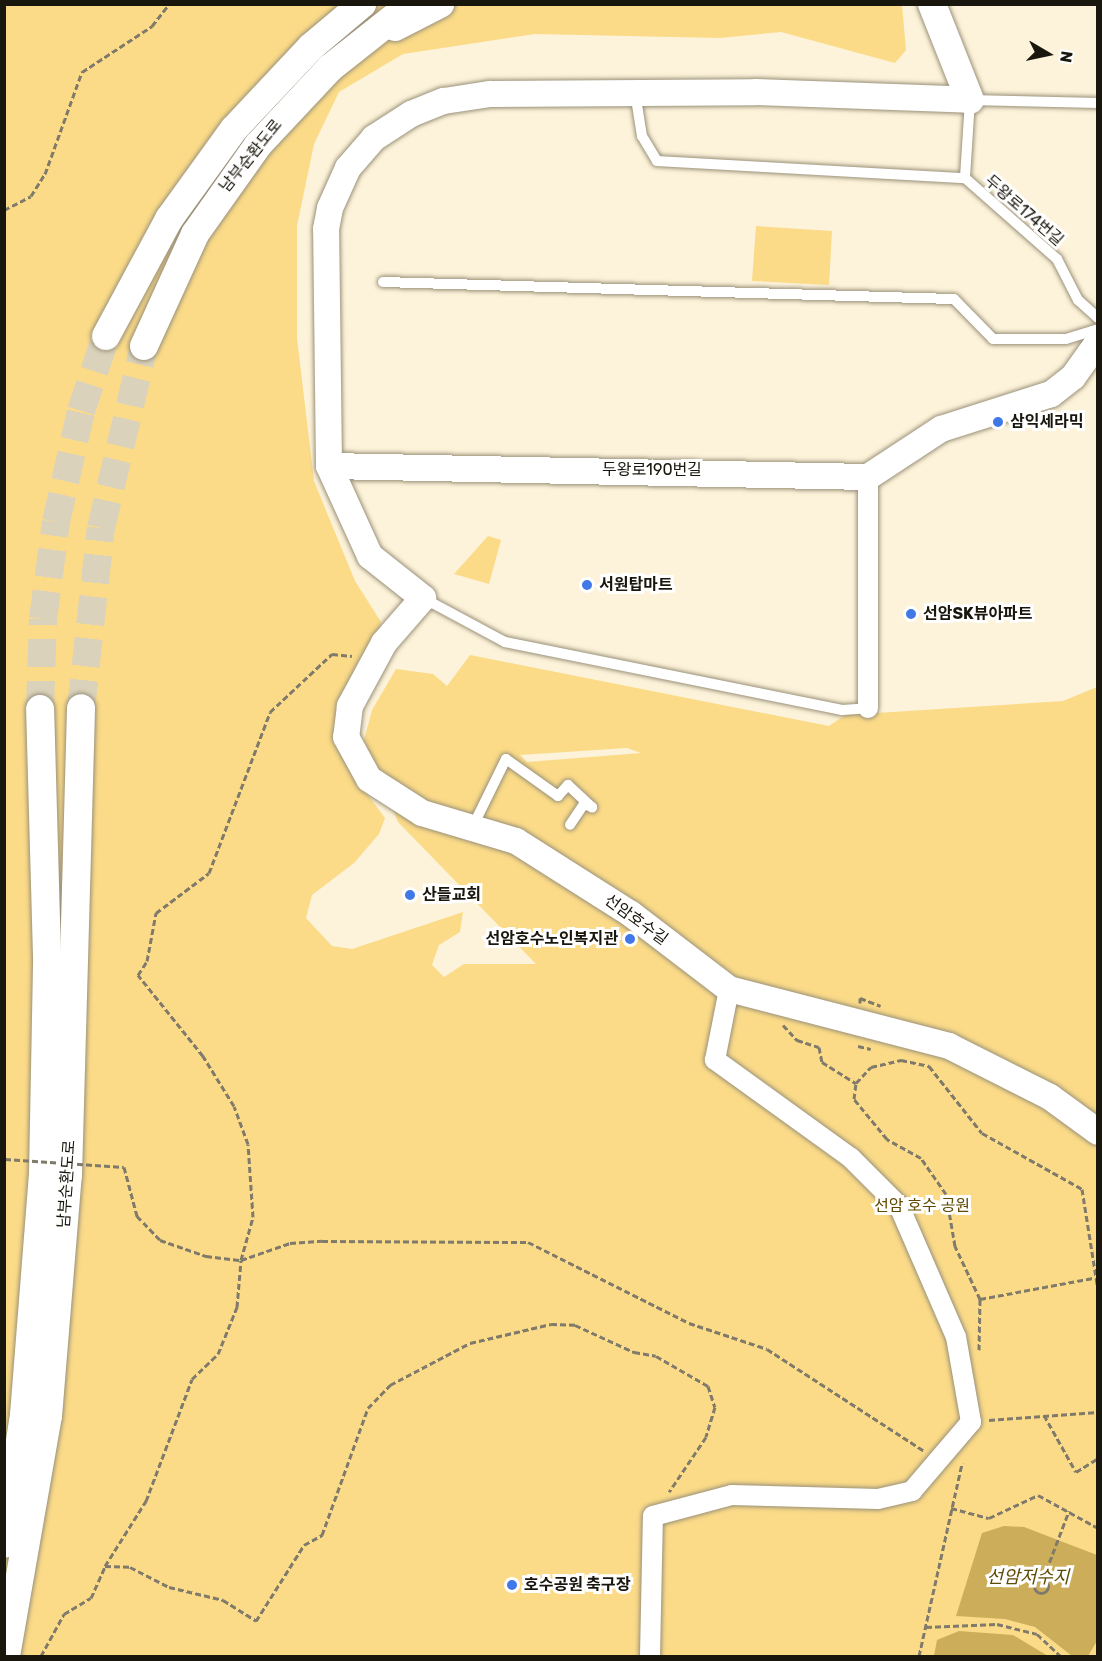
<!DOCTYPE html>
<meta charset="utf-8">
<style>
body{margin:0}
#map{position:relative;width:1102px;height:1661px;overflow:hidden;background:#fdf3da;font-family:Rubik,"Noto Sans KR",sans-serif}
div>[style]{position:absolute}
.green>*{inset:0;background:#fbdb88}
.water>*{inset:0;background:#ccad59}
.secondary-tunnel>*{height:28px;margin-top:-14px;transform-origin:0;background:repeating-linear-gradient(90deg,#dbd2bb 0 28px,transparent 0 42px)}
.path>*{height:3px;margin-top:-1.5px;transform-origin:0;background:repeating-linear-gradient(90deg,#807a6a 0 6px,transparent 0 9px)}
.path>.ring{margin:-1.5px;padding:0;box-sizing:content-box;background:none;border:3px solid #807a6a;border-radius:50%}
.roads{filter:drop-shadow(0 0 2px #9a917a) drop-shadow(0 0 2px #9a917a)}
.service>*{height:10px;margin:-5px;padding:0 5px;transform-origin:5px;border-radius:5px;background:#fff}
.minor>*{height:20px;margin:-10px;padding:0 10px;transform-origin:10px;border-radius:10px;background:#fff}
.tertiary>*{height:26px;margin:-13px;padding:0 13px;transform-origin:13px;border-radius:13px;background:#fff}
.secondary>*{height:28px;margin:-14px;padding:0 14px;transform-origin:14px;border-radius:14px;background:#fff}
.path-bridge>*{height:3px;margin-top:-1.5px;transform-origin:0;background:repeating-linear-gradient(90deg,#807a6a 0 6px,transparent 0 9px)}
.dots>*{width:16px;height:16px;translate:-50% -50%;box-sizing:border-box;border:3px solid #fff;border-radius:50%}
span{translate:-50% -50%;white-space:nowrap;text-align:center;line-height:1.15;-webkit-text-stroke:6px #fff;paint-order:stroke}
.street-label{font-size:16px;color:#19160d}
.poi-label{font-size:16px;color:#19160d;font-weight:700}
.left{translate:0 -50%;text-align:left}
.right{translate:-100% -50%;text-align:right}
.park-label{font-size:16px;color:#5f4a03}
.water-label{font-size:18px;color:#604b06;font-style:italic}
.frame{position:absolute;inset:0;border:6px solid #19160d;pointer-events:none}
.north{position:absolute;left:1018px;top:24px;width:60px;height:60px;-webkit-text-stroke:4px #fff;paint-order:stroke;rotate:99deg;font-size:16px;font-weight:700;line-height:24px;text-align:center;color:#19160d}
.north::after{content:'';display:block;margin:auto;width:21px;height:27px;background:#19160d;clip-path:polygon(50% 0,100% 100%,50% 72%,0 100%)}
</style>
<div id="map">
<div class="green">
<i style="clip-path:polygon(evenodd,5px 5px,902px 5px,906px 50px,895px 63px,781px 32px,720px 38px,535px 34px,403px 54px,339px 92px,314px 144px,297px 226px,297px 338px,314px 481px,355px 581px,381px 622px,375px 648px,353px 676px,362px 787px,385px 818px,379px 834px,354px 863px,312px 895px,306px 918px,332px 946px,352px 949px,463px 912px,460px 932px,439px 945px,432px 965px,444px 977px,464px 964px,536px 964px,398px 822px,364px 740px,372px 710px,396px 669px,433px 674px,447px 686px,470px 655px,829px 726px,845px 715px,1063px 701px,1097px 687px,1097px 1656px,5px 1656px,5px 5px,627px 748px,641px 753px,527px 762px,520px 755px,627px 748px)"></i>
<i style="clip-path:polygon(756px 226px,832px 231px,829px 285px,752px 281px)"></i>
<i style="clip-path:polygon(488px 536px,501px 540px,489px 584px,454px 574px)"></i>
</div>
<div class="water">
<i style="clip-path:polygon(1004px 1526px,1024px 1527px,1097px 1555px,1097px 1641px,1088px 1656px,1072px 1656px,1035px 1627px,1005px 1619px,956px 1616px,982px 1533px)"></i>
<i style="clip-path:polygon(959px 1631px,1013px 1635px,1048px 1656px,934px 1656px,937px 1640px)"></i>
</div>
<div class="secondary-tunnel">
<i style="left:81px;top:708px;width:181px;rotate:-83.7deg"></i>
<i style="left:101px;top:528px;width:187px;rotate:-76.7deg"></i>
<i style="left:40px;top:709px;width:90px;rotate:-88.1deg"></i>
<i style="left:43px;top:619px;width:98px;rotate:-82.4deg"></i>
<i style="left:56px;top:522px;width:114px;rotate:-77.3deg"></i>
<i style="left:81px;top:411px;width:79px;rotate:-71.6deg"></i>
</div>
<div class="path">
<i style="left:4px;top:210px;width:30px;rotate:-27deg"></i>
<i style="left:31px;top:196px;width:26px;rotate:-58deg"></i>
<i style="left:45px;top:174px;width:109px;rotate:-70.1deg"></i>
<i style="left:82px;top:72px;width:84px;rotate:-33.3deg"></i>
<i style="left:152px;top:26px;width:28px;rotate:-52deg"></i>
<i style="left:860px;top:1003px;width:5px;rotate:-90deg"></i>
<i style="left:860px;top:998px;width:22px;rotate:21deg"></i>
<i style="left:783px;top:1025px;width:21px;rotate:47deg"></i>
<i style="left:797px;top:1040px;width:23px;rotate:18deg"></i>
<i style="left:819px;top:1047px;width:15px;rotate:79deg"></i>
<i style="left:822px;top:1062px;width:40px;rotate:32deg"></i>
<i style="left:858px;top:1046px;width:13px;rotate:13deg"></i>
<i style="left:4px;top:1159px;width:1px"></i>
<i style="left:124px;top:1167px;width:51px;rotate:75.1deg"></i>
<i style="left:137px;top:1216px;width:33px;rotate:46deg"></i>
<i style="left:160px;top:1240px;width:49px;rotate:19.2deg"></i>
<i style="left:206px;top:1256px;width:35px;rotate:7deg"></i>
<i style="left:241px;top:1260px;width:52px;rotate:-19.1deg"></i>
<i style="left:290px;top:1243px;width:32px;rotate:-4deg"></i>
<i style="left:322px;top:1241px;width:206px;rotate:0.3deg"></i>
<i style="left:528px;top:1242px;width:180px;rotate:26.7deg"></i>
<i style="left:689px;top:1323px;width:82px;rotate:18.4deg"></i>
<i style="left:767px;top:1349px;width:187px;rotate:33deg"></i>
<i style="left:980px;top:1299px;width:115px;rotate:-10.5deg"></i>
<i style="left:979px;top:1350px;width:51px;rotate:-88.9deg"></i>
<i style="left:980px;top:1299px;width:59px;rotate:-115.3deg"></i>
<i style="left:955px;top:1246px;width:53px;rotate:-99.8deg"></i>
<i style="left:946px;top:1194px;width:44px;rotate:-124.8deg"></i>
<i style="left:921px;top:1158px;width:39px;rotate:-151deg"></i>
<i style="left:887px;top:1139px;width:52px;rotate:-129.5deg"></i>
<i style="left:854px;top:1099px;width:16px;rotate:-83deg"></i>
<i style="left:856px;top:1083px;width:22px;rotate:-47deg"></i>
<i style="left:871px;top:1067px;width:31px;rotate:-13deg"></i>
<i style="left:901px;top:1060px;width:29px;rotate:12deg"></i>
<i style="left:929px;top:1066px;width:85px;rotate:51.7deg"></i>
<i style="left:982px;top:1133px;width:115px;rotate:29.2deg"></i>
<i style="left:1082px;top:1189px;width:102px;rotate:81deg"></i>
<i style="left:1044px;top:1415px;width:65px;rotate:60.7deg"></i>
<i style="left:1076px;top:1472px;width:26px;rotate:-32deg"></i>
<i style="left:989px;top:1420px;width:109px;rotate:-4.2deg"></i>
<i style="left:951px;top:1508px;width:39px;rotate:15deg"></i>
<i style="left:989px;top:1518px;width:54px;rotate:-25.1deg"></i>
<i style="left:1038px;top:1495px;width:68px;rotate:28.8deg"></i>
<i style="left:105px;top:1566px;width:25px;rotate:2deg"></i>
<i style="left:130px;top:1567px;width:44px;rotate:27.1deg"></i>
<i style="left:169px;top:1587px;width:56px;rotate:13.5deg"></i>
<i style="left:223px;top:1600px;width:39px;rotate:32deg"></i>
<i style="left:256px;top:1621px;width:90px;rotate:-57.7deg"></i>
<i style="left:304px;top:1545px;width:21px;rotate:-29deg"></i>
<i style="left:322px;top:1535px;width:135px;rotate:-70.1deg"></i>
<i style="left:368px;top:1408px;width:32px;rotate:-46deg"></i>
<i style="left:390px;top:1385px;width:90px;rotate:-27.7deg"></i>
<i style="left:470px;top:1343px;width:83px;rotate:-13.2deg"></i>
<i style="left:551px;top:1324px;width:24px;rotate:2deg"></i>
<i style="left:575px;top:1325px;width:65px;rotate:24.6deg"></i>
<i style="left:634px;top:1352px;width:22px;rotate:10deg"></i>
<i style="left:656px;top:1356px;width:60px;rotate:30deg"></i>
<i style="left:708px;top:1386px;width:22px;rotate:72deg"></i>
<i style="left:715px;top:1407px;width:31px;rotate:107deg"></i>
<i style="left:706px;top:1437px;width:66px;rotate:123.9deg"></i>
<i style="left:1043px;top:1579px;width:73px;rotate:-69.1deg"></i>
<i class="ring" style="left:1034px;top:1579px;width:11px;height:11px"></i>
<i style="left:926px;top:1627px;width:71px;rotate:-2.4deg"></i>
<i style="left:997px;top:1624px;width:41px;rotate:14deg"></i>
<i style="left:1037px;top:1634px;width:33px;rotate:43deg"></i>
<i style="left:41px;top:1656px;width:48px;rotate:-61.3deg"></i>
<i style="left:64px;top:1614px;width:31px;rotate:-31deg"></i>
<i style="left:91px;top:1598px;width:35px;rotate:-66deg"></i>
<i style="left:105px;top:1566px;width:77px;rotate:-57.8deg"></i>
<i style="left:146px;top:1501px;width:130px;rotate:-69.3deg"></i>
<i style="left:192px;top:1379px;width:36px;rotate:-44deg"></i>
<i style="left:218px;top:1354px;width:51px;rotate:-68deg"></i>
<i style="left:237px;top:1307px;width:47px;rotate:-85.1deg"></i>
<i style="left:241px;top:1260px;width:45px;rotate:-74.4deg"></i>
<i style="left:253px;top:1217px;width:73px;rotate:-93.9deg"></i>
<i style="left:248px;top:1144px;width:40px;rotate:-110.2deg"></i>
<i style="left:234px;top:1106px;width:59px;rotate:-121.8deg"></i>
<i style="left:203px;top:1056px;width:104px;rotate:-128.7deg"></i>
<i style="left:138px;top:975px;width:17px;rotate:-57deg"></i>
<i style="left:147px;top:961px;width:49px;rotate:-79.4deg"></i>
<i style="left:156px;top:913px;width:66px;rotate:-37deg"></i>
<i style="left:209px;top:873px;width:172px;rotate:-69.2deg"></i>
<i style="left:270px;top:712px;width:85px;rotate:-43.1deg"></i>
<i style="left:332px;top:654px;width:20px;rotate:6deg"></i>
<i style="left:919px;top:1656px;width:198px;rotate:-77.4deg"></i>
</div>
<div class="roads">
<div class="service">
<i style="left:635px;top:92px;width:45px;rotate:81deg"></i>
<i style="left:642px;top:136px;width:29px;rotate:59deg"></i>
<i style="left:657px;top:161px;width:308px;rotate:3.2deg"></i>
<i style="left:1098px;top:103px;width:128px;rotate:-178.7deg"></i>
<i style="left:970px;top:100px;width:78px;rotate:93.7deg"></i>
<i style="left:965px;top:178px;width:123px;rotate:41.4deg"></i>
<i style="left:1057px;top:259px;width:46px;rotate:62.9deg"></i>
<i style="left:1078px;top:300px;width:27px;rotate:42deg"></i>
<i style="left:383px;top:282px;width:571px;rotate:1.71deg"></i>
<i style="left:954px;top:299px;width:56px;rotate:45.7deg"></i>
<i style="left:993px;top:339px;width:73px"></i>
<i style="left:1066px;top:339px;width:34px;rotate:-17deg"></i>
<i style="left:423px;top:598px;width:93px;rotate:28.2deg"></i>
<i style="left:505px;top:642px;width:344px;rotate:11.4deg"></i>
<i style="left:842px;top:710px;width:26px;rotate:-4deg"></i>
<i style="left:472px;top:828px;width:77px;rotate:-63.8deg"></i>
<i style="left:506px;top:759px;width:64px;rotate:35.4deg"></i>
<i style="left:558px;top:796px;width:15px;rotate:-48deg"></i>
<i style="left:568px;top:785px;width:33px;rotate:43deg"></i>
<i style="left:592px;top:807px;width:9px;rotate:-159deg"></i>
<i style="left:584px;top:804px;width:25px;rotate:124deg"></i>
</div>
<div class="minor">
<i style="left:868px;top:477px;width:231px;rotate:90deg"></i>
<i style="left:650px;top:1656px;width:140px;rotate:-88.8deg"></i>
<i style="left:653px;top:1516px;width:82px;rotate:-14.9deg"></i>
<i style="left:732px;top:1495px;width:146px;rotate:1.6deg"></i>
<i style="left:878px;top:1499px;width:35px;rotate:-13deg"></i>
<i style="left:912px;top:1491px;width:91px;rotate:-49.5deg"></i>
<i style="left:971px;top:1422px;width:86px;rotate:-100deg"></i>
<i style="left:956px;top:1337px;width:143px;rotate:-113.5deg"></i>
<i style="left:899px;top:1206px;width:68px;rotate:-135deg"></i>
<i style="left:851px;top:1158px;width:168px;rotate:-144.2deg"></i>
<i style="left:715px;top:1060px;width:72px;rotate:-78.8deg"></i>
</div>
<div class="tertiary">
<i style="left:1098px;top:342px;width:43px;rotate:125.5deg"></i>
<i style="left:1073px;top:377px;width:28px;rotate:142deg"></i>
<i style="left:1051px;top:394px;width:115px;rotate:162.3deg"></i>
<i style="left:941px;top:429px;width:87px;rotate:146.7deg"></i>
<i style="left:868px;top:477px;width:539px;rotate:-178.83deg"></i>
<i style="left:329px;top:466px;width:99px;rotate:65.5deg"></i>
<i style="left:370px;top:556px;width:68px;rotate:38.4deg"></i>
<i style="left:423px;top:598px;width:60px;rotate:130.9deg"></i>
<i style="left:384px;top:643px;width:72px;rotate:118.4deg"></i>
<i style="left:350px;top:706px;width:31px;rotate:97deg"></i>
<i style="left:346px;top:737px;width:48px;rotate:61.3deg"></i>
<i style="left:369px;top:779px;width:63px;rotate:32.7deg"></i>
<i style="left:422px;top:813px;width:98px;rotate:16.6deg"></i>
<i style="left:516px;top:841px;width:136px;rotate:32.4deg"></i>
<i style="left:631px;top:914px;width:123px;rotate:37.4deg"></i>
<i style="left:729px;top:989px;width:227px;rotate:14.5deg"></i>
<i style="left:949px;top:1046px;width:113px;rotate:26.8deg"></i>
<i style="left:1050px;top:1097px;width:59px;rotate:36.1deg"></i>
<i style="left:329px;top:466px;width:237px;rotate:-90.7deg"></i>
<i style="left:326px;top:229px;width:21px;rotate:-79deg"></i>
<i style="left:330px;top:208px;width:44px;rotate:-65.8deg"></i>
<i style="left:348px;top:168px;width:40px;rotate:-49deg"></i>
<i style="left:374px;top:138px;width:44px;rotate:-33deg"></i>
<i style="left:411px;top:114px;width:35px;rotate:-22deg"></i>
<i style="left:444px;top:101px;width:47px;rotate:-8.7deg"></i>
<i style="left:490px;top:94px;width:266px;rotate:-0.4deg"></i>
<i style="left:756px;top:92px;width:214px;rotate:2.1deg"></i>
</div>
<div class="secondary">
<i style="left:932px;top:4px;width:103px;rotate:68.4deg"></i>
<i style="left:395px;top:27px;width:51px;rotate:-27.1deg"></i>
<i style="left:106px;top:336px;width:133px;rotate:-61.7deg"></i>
<i style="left:169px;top:219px;width:111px;rotate:-54.2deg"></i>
<i style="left:234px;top:129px;width:112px;rotate:-46.8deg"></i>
<i style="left:311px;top:47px;width:67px;rotate:-40.1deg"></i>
<i style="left:144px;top:346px;width:123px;rotate:-65.5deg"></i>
<i style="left:195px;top:234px;width:109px;rotate:-54.7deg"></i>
<i style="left:258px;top:145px;width:105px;rotate:-46.9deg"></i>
<i style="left:330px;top:68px;width:103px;rotate:-38.3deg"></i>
<i style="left:4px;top:1544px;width:131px;rotate:-81.2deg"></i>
<i style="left:24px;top:1415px;width:242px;rotate:-85.5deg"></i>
<i style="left:43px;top:1174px;width:218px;rotate:-88.9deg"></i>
<i style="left:47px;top:956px;width:247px;rotate:-91.6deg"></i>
<i style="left:6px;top:1656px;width:244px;rotate:-80.1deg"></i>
<i style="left:48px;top:1416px;width:242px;rotate:-85.3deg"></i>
<i style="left:68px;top:1175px;width:467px;rotate:-88.4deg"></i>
</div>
</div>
<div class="path-bridge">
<i style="left:5px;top:1159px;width:119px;rotate:3.8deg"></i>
</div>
<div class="dots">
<i style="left:998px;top:422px;background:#4078e8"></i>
<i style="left:587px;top:585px;background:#4078e8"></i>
<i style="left:911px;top:614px;background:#4078e8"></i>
<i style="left:410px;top:895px;background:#4078e8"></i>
<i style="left:630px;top:939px;background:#4078e8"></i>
<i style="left:512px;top:1585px;background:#4078e8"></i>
</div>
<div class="street-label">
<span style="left:251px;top:156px;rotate:-51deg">남부순환도로</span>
<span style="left:1024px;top:211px;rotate:41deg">두왕로174번길</span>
<span style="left:652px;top:470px">두왕로190번길</span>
<span style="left:636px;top:920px;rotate:36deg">선암호수길</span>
<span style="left:67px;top:1184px;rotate:-86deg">남부순환도로</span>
</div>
<div class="poi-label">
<span class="left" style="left:1010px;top:422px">삼익세라믹</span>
<span class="left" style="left:599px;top:585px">서원탑마트</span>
<span class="left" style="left:923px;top:614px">선암SK뷰아파트</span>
<span class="left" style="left:422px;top:895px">산들교회</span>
<span class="right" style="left:618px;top:939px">선암호수노인복지관</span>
<span class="left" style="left:524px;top:1585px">호수공원 축구장</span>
</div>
<div class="park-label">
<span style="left:922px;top:1206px">선암 호수 공원</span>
</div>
<div class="water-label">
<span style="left:1028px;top:1577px">선암저수지</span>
</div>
<div class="frame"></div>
<div class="north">N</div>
</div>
